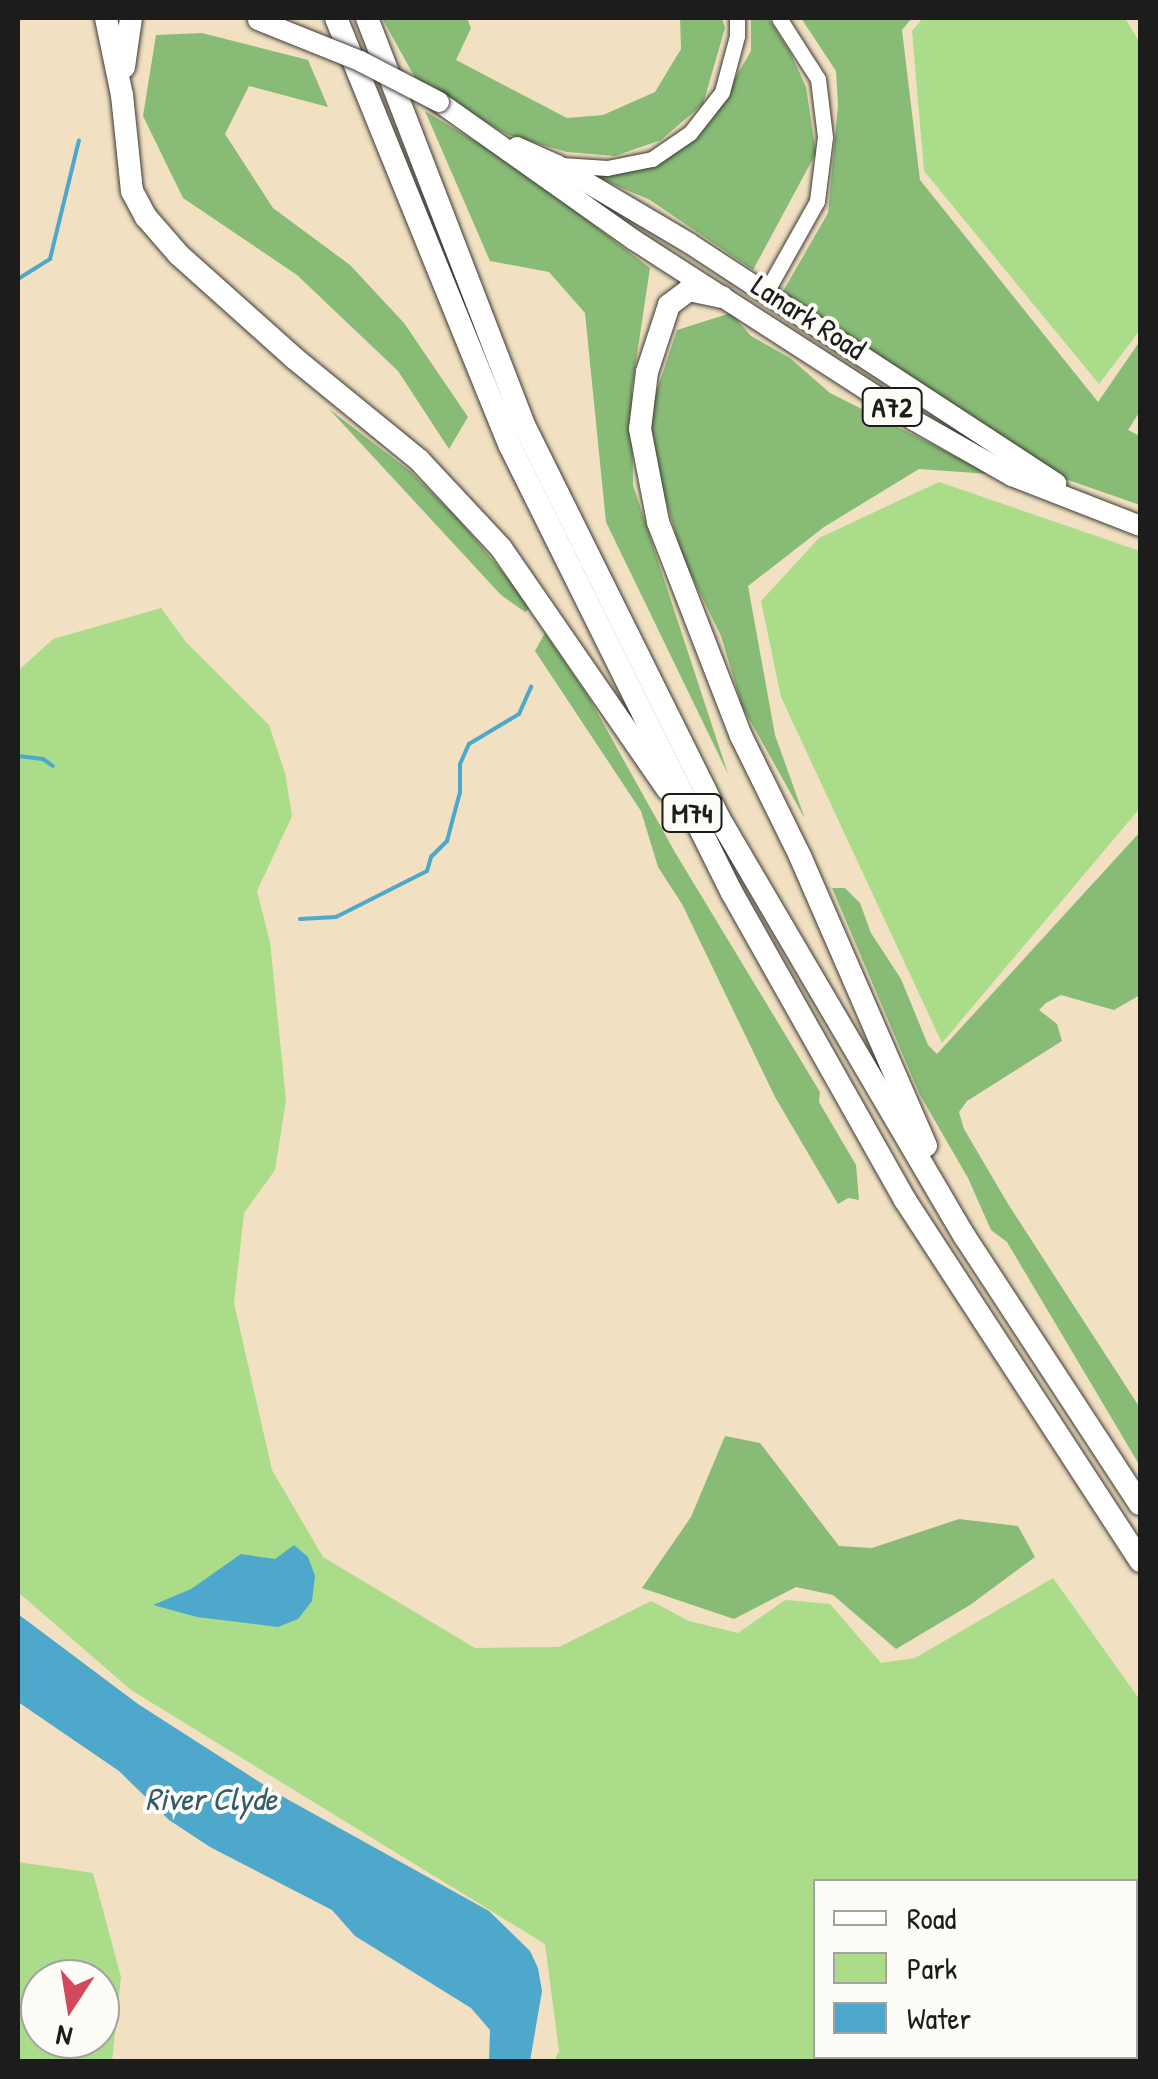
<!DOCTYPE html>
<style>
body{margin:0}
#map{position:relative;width:1158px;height:2079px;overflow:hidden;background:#f1e0c1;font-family:"Patrick Hand",sans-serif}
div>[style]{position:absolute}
.green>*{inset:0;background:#abdc8a}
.forest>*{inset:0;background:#88bc76}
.water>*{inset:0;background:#4ea8cc}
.stream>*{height:4px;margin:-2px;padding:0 2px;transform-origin:2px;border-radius:2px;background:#4ea8cc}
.roads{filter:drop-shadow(0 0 2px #3c3935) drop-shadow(0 0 2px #3c3935)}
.minor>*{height:15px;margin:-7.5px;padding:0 7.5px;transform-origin:7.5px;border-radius:7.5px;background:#fff}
.major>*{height:20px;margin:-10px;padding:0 10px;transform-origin:10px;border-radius:10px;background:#fff}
.highway>*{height:22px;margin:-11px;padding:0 11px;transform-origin:11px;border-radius:11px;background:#fff}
.bridges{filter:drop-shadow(0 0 2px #3c3935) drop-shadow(0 0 2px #3c3935)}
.major-bridge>*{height:20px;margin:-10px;padding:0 10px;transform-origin:10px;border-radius:10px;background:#fff}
span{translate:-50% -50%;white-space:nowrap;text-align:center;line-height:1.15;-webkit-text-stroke:8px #fdfcf7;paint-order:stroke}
.shield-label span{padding:2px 8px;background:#fdfcf7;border:2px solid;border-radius:8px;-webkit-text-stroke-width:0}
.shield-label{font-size:28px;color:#1c1c1c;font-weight:700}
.street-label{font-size:30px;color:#1c1c1c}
.water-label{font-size:32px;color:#325b6b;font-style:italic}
.frame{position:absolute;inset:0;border:20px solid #1c1c1c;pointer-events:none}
.legend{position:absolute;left:813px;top:1879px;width:325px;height:180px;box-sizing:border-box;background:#fdfcf7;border:2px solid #a3a29f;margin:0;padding:12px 18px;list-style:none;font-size:30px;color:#1c1c1c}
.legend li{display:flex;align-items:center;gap:20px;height:50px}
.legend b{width:50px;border:2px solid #a3a29f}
.north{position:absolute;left:20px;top:1959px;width:100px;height:100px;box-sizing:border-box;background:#fdfcf7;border:2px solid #a3a29f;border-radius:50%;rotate:192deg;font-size:28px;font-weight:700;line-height:40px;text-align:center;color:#1c1c1c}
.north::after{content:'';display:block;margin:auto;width:35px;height:45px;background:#d1495b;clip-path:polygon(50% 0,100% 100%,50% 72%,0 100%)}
</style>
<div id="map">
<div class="green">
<i style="clip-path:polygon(923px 18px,1125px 18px,1140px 43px,1140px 330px,1099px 384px,924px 171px,912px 31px)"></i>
<i style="clip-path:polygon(939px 482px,1140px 551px,1140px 808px,942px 1043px,781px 697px,761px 601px,819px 538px)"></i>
<i style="clip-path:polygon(evenodd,161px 608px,186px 642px,269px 725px,285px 773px,292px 816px,257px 891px,270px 942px,286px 1100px,275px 1170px,244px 1213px,234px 1303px,272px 1470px,323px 1557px,475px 1648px,559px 1647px,651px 1601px,689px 1621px,738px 1633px,785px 1600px,830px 1604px,881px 1663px,915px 1658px,1053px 1578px,1140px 1700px,1140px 2061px,554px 2061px,559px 2051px,545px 1944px,131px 1690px,18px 1592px,18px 671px,53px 639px,161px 608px,816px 1882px,1136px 1882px,1136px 2056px,816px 2056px,816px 1882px)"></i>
<i style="clip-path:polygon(evenodd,18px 1862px,93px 1873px,121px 1977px,112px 2061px,18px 2061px,18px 1862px,100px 1979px,100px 2039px,40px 2039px,40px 1979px,100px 1979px)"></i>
</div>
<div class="forest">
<i style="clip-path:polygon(382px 18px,467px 18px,471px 28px,456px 60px,567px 118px,603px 115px,655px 92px,681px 49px,680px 18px,722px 18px,725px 28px,703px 104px,661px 140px,615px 156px,567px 152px,508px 135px,418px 83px)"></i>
<i style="clip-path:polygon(751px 18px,768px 18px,790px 52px,806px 87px,816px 153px,753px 270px,650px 200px,580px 170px,651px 165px,713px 116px,751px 51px)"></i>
<i style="clip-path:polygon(801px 18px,912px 18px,902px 30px,920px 180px,1098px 402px,1140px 341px,1140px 411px,1128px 430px,1140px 436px,1140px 505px,1025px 465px,782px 293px,828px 213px,838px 105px,836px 71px)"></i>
<i style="clip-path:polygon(202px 33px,308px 60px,328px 107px,249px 86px,225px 134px,273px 208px,350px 265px,404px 323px,468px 417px,449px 449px,398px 371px,297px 275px,183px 198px,143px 116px,156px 35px)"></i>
<i style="clip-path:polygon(425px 111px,515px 165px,650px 268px,632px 388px,633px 485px,728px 774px,606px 522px,585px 313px,549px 272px,490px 261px)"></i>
<i style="clip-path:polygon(731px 313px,751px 336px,790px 358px,830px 393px,1011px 484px,990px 474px,919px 469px,824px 527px,748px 586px,775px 735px,805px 819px,742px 706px,721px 636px,683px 558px,662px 487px,649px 414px,677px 330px)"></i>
<i style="clip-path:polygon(329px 409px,410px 471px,459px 520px,532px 607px,525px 612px,501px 595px)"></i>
<i style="clip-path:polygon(545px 633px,588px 696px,676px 854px,820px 1092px,819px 1102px,856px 1165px,859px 1200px,848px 1198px,838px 1204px,775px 1097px,682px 904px,658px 867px,641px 811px,535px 651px)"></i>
<i style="clip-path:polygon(1140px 832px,1140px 995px,1114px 1010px,1061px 995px,1046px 1003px,1039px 1010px,1057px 1024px,1062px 1041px,967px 1101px,959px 1112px,964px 1129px,1008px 1204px,1140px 1408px,1140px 1466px,1007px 1242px,991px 1230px,968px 1178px,920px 1095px,832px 888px,845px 888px,860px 903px,871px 933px,901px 979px,928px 1045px,937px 1054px)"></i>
<i style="clip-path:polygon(725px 1436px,760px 1443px,839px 1546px,872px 1548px,959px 1519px,1018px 1526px,1035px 1557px,970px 1605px,896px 1649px,833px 1595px,796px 1587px,734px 1619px,642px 1588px,691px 1517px)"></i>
</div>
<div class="water">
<i style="clip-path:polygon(294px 1545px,308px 1557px,315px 1576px,312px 1601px,298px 1619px,278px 1627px,197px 1617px,153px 1605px,191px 1589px,241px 1554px,275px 1559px)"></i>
<i style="clip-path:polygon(18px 1614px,138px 1704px,278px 1794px,489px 1911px,530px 1951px,538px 1968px,542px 1991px,530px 2061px,489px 2061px,490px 2030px,471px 2008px,355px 1936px,332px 1910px,210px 1847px,169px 1820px,119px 1771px,18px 1702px)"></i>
</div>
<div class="stream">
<i style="left:18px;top:279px;width:38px;rotate:-32deg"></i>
<i style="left:50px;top:259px;width:122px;rotate:-76.3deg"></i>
<i style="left:18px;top:756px;width:25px;rotate:7deg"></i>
<i style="left:43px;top:759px;width:12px;rotate:35deg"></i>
<i style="left:300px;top:919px;width:36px;rotate:-3deg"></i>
<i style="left:336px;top:917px;width:102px;rotate:-26.8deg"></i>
<i style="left:427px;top:871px;width:15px;rotate:-74deg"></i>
<i style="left:431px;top:857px;width:23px;rotate:-45deg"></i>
<i style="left:447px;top:841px;width:51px;rotate:-75.1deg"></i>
<i style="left:460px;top:792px;width:28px;rotate:-90deg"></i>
<i style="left:460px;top:764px;width:22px;rotate:-66deg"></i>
<i style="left:469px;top:744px;width:58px;rotate:-31deg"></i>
<i style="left:519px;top:714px;width:30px;rotate:-66deg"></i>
</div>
<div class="roads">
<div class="minor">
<i style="left:561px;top:165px;width:46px;rotate:3.7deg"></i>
<i style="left:607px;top:168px;width:46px;rotate:-11.3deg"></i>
<i style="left:652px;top:159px;width:46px;rotate:-34.4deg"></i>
<i style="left:690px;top:133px;width:52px;rotate:-52deg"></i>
<i style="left:722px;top:92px;width:58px;rotate:-75deg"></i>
<i style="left:737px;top:36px;width:18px;rotate:-90deg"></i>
<i style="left:766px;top:292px;width:104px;rotate:-60.7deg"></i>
<i style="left:817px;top:201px;width:64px;rotate:-82.9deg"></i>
<i style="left:825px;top:137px;width:58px;rotate:-96.9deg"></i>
<i style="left:818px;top:79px;width:72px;rotate:-122.6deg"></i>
</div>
<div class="major">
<i style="left:439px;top:102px;width:239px;rotate:35.3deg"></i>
<i style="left:634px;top:240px;width:334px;rotate:32.8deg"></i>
<i style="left:915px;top:421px;width:112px;rotate:29.6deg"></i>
<i style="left:1012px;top:476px;width:137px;rotate:21.3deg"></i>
<i style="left:517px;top:147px;width:44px;rotate:24.2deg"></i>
<i style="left:557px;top:165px;width:153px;rotate:30.6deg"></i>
<i style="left:689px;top:243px;width:439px;rotate:33.2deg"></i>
</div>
<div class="highway">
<i style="left:106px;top:18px;width:79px;rotate:78.3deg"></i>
<i style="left:122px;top:95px;width:97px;rotate:84.1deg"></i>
<i style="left:132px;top:191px;width:30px;rotate:62deg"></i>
<i style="left:146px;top:217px;width:50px;rotate:49deg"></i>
<i style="left:179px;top:255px;width:154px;rotate:41.8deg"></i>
<i style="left:294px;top:358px;width:161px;rotate:39.2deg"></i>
<i style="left:419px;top:460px;width:120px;rotate:47deg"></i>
<i style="left:501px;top:548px;width:293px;rotate:55.4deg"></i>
<i style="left:336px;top:18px;width:462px;rotate:67.9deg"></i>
<i style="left:510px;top:446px;width:499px;rotate:63.6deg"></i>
<i style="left:732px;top:893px;width:352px;rotate:60.6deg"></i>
<i style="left:905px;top:1200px;width:431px;rotate:56.9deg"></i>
<i style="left:367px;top:18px;width:436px;rotate:68.9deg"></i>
<i style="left:524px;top:425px;width:439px;rotate:63.6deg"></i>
<i style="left:719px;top:818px;width:486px;rotate:59.6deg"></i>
<i style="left:965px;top:1237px;width:319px;rotate:56.8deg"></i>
<i style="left:124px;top:67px;width:49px;rotate:-81.9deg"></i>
<i style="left:722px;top:297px;width:34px;rotate:-168deg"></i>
<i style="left:689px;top:290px;width:25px;rotate:143deg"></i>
<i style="left:669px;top:305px;width:71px;rotate:108.2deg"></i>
<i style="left:647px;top:372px;width:57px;rotate:97deg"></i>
<i style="left:640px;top:429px;width:95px;rotate:79deg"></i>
<i style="left:658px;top:522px;width:230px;rotate:68.8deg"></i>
<i style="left:741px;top:736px;width:134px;rotate:63.8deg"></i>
<i style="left:800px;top:856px;width:316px;rotate:66.5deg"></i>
</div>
</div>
<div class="bridges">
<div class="major-bridge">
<i style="left:258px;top:20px;width:110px;rotate:21.9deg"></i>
<i style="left:360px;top:61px;width:89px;rotate:27.4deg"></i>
</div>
</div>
<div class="shield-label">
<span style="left:892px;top:407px">A72</span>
<span style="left:692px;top:813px">M74</span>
</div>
<div class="street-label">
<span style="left:809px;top:317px;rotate:33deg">Lanark Road</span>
</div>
<div class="water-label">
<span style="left:211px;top:1799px">River Clyde</span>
</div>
<div class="frame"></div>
<ul class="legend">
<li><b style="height:12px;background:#fff"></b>Road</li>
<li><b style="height:28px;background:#abdc8a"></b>Park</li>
<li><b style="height:28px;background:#4ea8cc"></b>Water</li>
</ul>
<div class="north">N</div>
</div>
